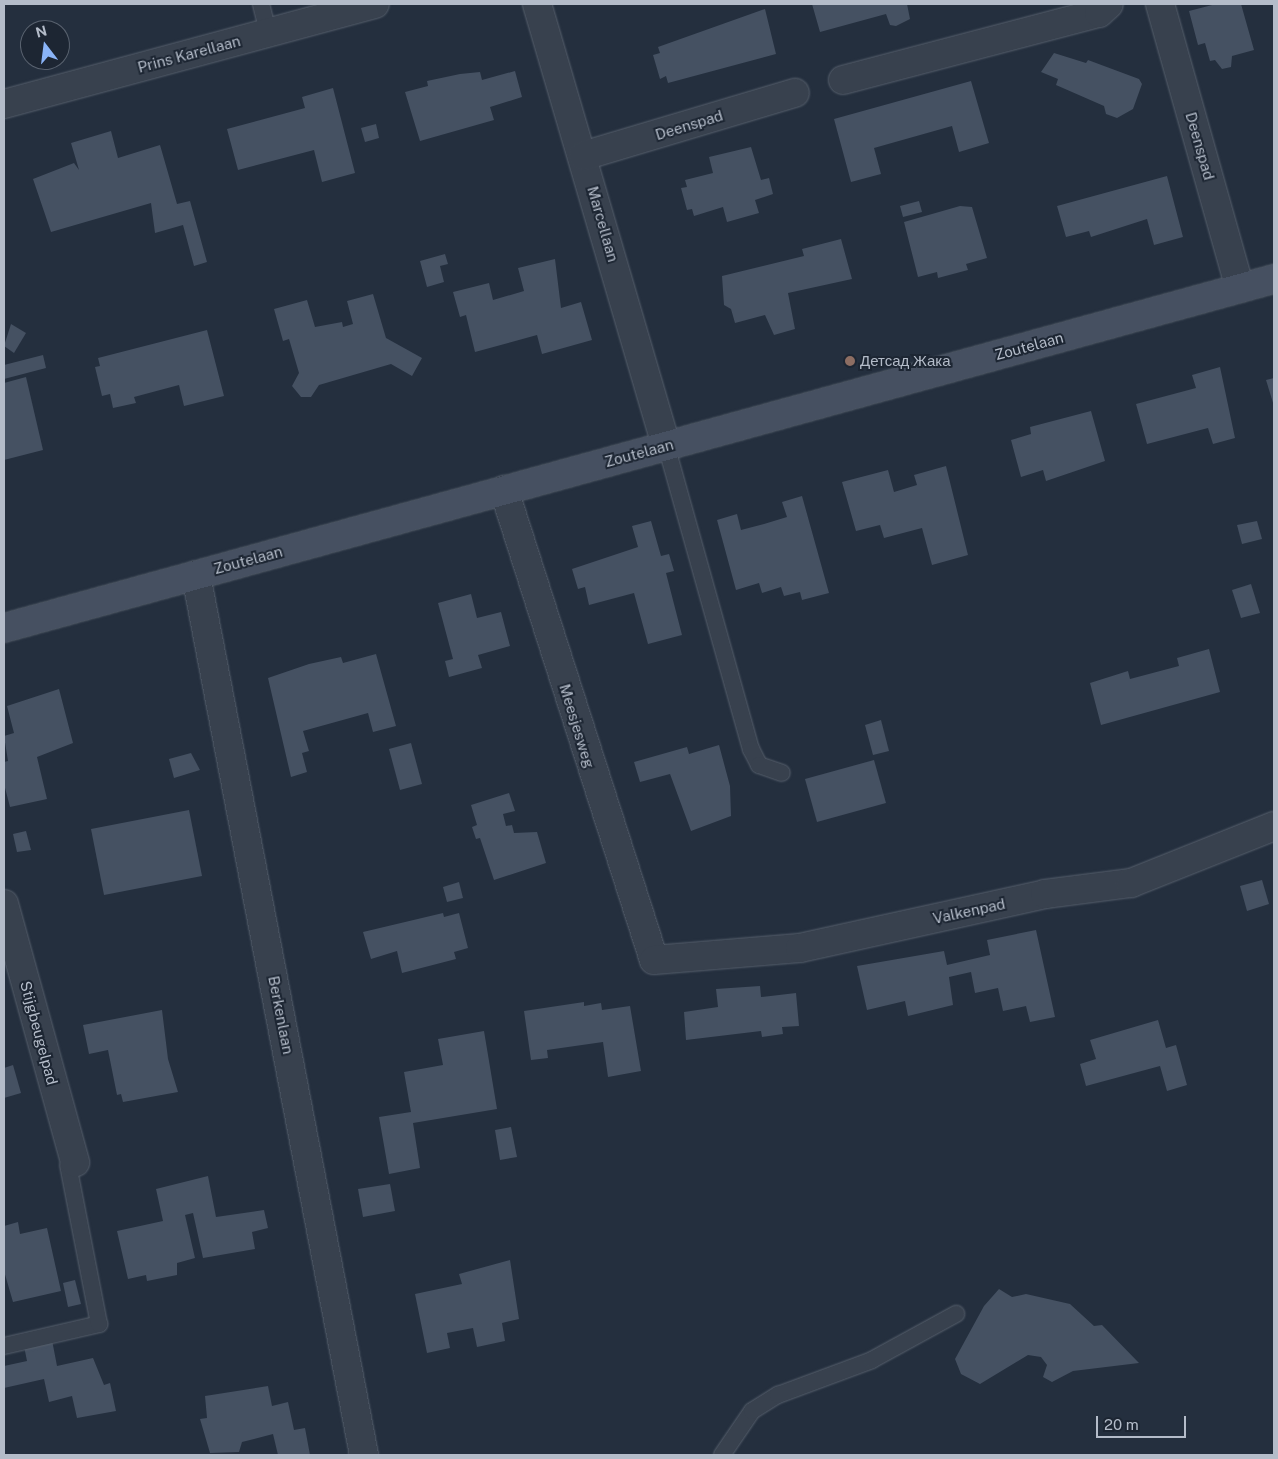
<!DOCTYPE html>
<meta charset="utf-8">
<style>
body{margin:0}
#map{position:relative;width:1278px;height:1459px;overflow:hidden;background:#242f3e;font-family:"Public Sans",sans-serif}
div>[style]{position:absolute}
.building>*{inset:0;background:#455162}
.roads{filter:drop-shadow(0 0 1px #565f6c) drop-shadow(0 0 1px #565f6c)}
.lane>*{height:16px;margin:-8px;padding:0 8px;transform-origin:8px;border-radius:8px;background:#38414e}
.street>*{height:28px;margin:-14px;padding:0 14px;transform-origin:14px;border-radius:14px;background:#38414e}
.secondary>*{height:28px;margin:-14px;padding:0 14px;transform-origin:14px;border-radius:14px;background:#465061}
.dots>*{width:14px;height:14px;translate:-50% -50%;box-sizing:border-box;border:2px solid #1d2633;border-radius:50%}
span{translate:-50% -50%;white-space:nowrap;text-align:center;line-height:1.15;-webkit-text-stroke:4px #1d2633;paint-order:stroke}
.street-label{font-size:15px;color:#b4bcc9}
.poi-label{font-size:15px;color:#b4bcc9}
.left{translate:0 -50%;text-align:left}
.frame{position:absolute;inset:0;border:5px solid #b4bcc9;pointer-events:none}
.north{position:absolute;left:20px;top:20px;width:50px;height:50px;box-sizing:border-box;background:#1d2633;border:1px solid #59626f;border-radius:50%;rotate:345deg;font-size:14px;font-weight:700;line-height:20px;text-align:center;color:#b4bcc9}
.north::after{content:'';display:block;margin:auto;width:18px;height:22px;background:#8ab4f8;clip-path:polygon(50% 0,100% 100%,50% 72%,0 100%)}
.scale{position:absolute;left:1096px;top:1416px;width:90px;height:22px;box-sizing:border-box;border:2px solid #b4bcc9;border-top:0;padding-left:6px;font-size:15px;line-height:18px;white-space:nowrap;color:#b4bcc9;-webkit-text-stroke:4px #1d2633;paint-order:stroke}
</style>
<div id="map">
<div class="building">
<i style="clip-path:polygon(812px 4px,907px 4px,910px 19px,896px 26px,890px 25px,886px 14px,820px 32px)"></i>
<i style="clip-path:polygon(1216px 4px,1241px 4px,1254px 50px,1232px 56px,1231px 67px,1222px 69px,1215px 60px,1210px 61px,1205px 43px,1198px 45px,1189px 11px)"></i>
<i style="clip-path:polygon(765px 9px,776px 54px,668px 83px,666px 76px,660px 79px,653px 55px,660px 53px,658px 47px)"></i>
<i style="clip-path:polygon(1054px 53px,1086px 63px,1088px 60px,1139px 79px,1142px 84px,1133px 109px,1117px 118px,1106px 114px,1104px 106px,1056px 85px,1058px 79px,1041px 72px)"></i>
<i style="clip-path:polygon(515px 71px,522px 97px,490px 107px,494px 120px,420px 141px,405px 92px,428px 86px,427px 81px,460px 74px,480px 72px,482px 80px)"></i>
<i style="clip-path:polygon(971px 81px,989px 143px,959px 152px,952px 126px,874px 148px,881px 174px,851px 182px,834px 119px)"></i>
<i style="clip-path:polygon(333px 88px,355px 173px,322px 182px,314px 150px,238px 170px,227px 129px,305px 108px,302px 97px)"></i>
<i style="clip-path:polygon(376px 124px,379px 138px,365px 142px,361px 128px)"></i>
<i style="clip-path:polygon(111px 131px,118px 158px,160px 145px,177px 204px,190px 201px,207px 262px,194px 266px,183px 225px,155px 233px,151px 203px,51px 232px,33px 179px,74px 163px,79px 170px,71px 143px)"></i>
<i style="clip-path:polygon(751px 147px,761px 180px,769px 178px,773px 194px,755px 200px,759px 213px,727px 222px,723px 207px,694px 216px,692px 209px,687px 210px,681px 188px,687px 187px,685px 180px,713px 173px,709px 157px)"></i>
<i style="clip-path:polygon(1167px 176px,1183px 237px,1154px 245px,1147px 219px,1091px 237px,1089px 231px,1066px 237px,1057px 206px)"></i>
<i style="clip-path:polygon(919px 201px,922px 212px,903px 217px,900px 206px)"></i>
<i style="clip-path:polygon(960px 206px,972px 207px,987px 258px,966px 264px,968px 270px,938px 278px,937px 272px,918px 277px,904px 222px)"></i>
<i style="clip-path:polygon(841px 239px,852px 279px,788px 293px,795px 329px,774px 335px,765px 315px,735px 323px,731px 309px,724px 305px,722px 276px,804px 256px,802px 249px)"></i>
<i style="clip-path:polygon(445px 254px,448px 264px,440px 266px,444px 282px,427px 287px,420px 261px)"></i>
<i style="clip-path:polygon(555px 259px,561px 308px,581px 302px,592px 340px,542px 354px,537px 335px,475px 352px,466px 315px,460px 317px,453px 292px,489px 283px,493px 300px,524px 291px,518px 268px)"></i>
<i style="clip-path:polygon(373px 294px,386px 338px,422px 358px,412px 376px,391px 364px,319px 385px,311px 397px,301px 397px,292px 386px,299px 373px,289px 339px,283px 341px,274px 309px,307px 300px,315px 327px,342px 322px,343px 327px,353px 324px,347px 301px)"></i>
<i style="clip-path:polygon(11px 324px,26px 333px,14px 353px,4px 346px)"></i>
<i style="clip-path:polygon(207px 330px,224px 396px,184px 406px,179px 385px,134px 397px,136px 403px,113px 408px,110px 394px,102px 396px,95px 367px,100px 366px,98px 358px)"></i>
<i style="clip-path:polygon(43px 355px,46px 368px,4px 379px,4px 365px)"></i>
<i style="clip-path:polygon(1220px 367px,1235px 438px,1213px 444px,1208px 428px,1147px 444px,1136px 404px,1196px 388px,1192px 375px)"></i>
<i style="clip-path:polygon(26px 377px,43px 450px,4px 460px,4px 383px)"></i>
<i style="clip-path:polygon(1274px 378px,1274px 406px,1266px 380px)"></i>
<i style="clip-path:polygon(1091px 411px,1105px 461px,1046px 481px,1043px 470px,1021px 477px,1011px 440px,1031px 434px,1030px 427px)"></i>
<i style="clip-path:polygon(946px 466px,968px 555px,932px 565px,922px 528px,884px 538px,880px 525px,856px 531px,842px 482px,888px 470px,894px 492px,917px 485px,914px 475px)"></i>
<i style="clip-path:polygon(802px 496px,829px 593px,802px 600px,800px 592px,784px 596px,781px 587px,762px 593px,759px 583px,736px 590px,717px 520px,737px 514px,741px 530px,764px 524px,787px 517px,782px 502px)"></i>
<i style="clip-path:polygon(651px 521px,661px 556px,669px 554px,674px 571px,666px 573px,682px 635px,648px 644px,634px 593px,589px 605px,585px 587px,578px 589px,572px 569px,638px 547px,632px 526px)"></i>
<i style="clip-path:polygon(1257px 521px,1262px 539px,1242px 544px,1237px 525px)"></i>
<i style="clip-path:polygon(1251px 584px,1260px 613px,1241px 618px,1232px 590px)"></i>
<i style="clip-path:polygon(471px 594px,477px 618px,501px 612px,510px 646px,478px 655px,482px 668px,449px 677px,445px 661px,453px 659px,438px 603px)"></i>
<i style="clip-path:polygon(1209px 649px,1220px 692px,1101px 725px,1090px 683px,1128px 671px,1130px 679px,1179px 666px,1177px 658px)"></i>
<i style="clip-path:polygon(376px 654px,396px 726px,373px 732px,368px 713px,303px 731px,309px 751px,302px 753px,307px 772px,291px 777px,268px 678px,309px 664px,341px 657px,343px 663px)"></i>
<i style="clip-path:polygon(59px 689px,73px 743px,37px 757px,47px 799px,10px 807px,4px 784px,4px 762px,8px 761px,4px 736px,14px 733px,7px 706px)"></i>
<i style="clip-path:polygon(881px 720px,889px 751px,873px 755px,865px 725px)"></i>
<i style="clip-path:polygon(411px 743px,422px 784px,400px 790px,389px 749px)"></i>
<i style="clip-path:polygon(719px 745px,730px 786px,731px 816px,691px 831px,670px 774px,640px 782px,634px 762px,687px 747px,689px 754px)"></i>
<i style="clip-path:polygon(191px 753px,200px 770px,174px 778px,169px 759px)"></i>
<i style="clip-path:polygon(874px 760px,886px 803px,817px 822px,805px 779px)"></i>
<i style="clip-path:polygon(509px 793px,515px 811px,503px 814px,506px 826px,512px 825px,514px 833px,537px 832px,546px 863px,494px 880px,480px 838px,476px 839px,472px 827px,477px 825px,471px 805px)"></i>
<i style="clip-path:polygon(189px 810px,202px 876px,104px 895px,91px 829px)"></i>
<i style="clip-path:polygon(26px 831px,31px 850px,17px 852px,13px 834px)"></i>
<i style="clip-path:polygon(1262px 880px,1269px 904px,1247px 911px,1240px 886px)"></i>
<i style="clip-path:polygon(459px 882px,463px 898px,447px 902px,443px 887px)"></i>
<i style="clip-path:polygon(443px 913px,444px 917px,459px 913px,468px 948px,454px 952px,456px 959px,402px 973px,397px 951px,371px 959px,363px 932px)"></i>
<i style="clip-path:polygon(1036px 930px,1055px 1017px,1030px 1022px,1026px 1006px,1003px 1011px,998px 988px,975px 993px,971px 972px,949px 977px,953px 1005px,908px 1016px,905px 1001px,867px 1010px,857px 966px,944px 951px,947px 965px,990px 955px,987px 940px)"></i>
<i style="clip-path:polygon(760px 986px,761px 997px,796px 993px,799px 1026px,782px 1027px,783px 1034px,762px 1037px,761px 1031px,686px 1040px,684px 1012px,718px 1007px,716px 989px)"></i>
<i style="clip-path:polygon(584px 1002px,584px 1006px,601px 1003px,602px 1010px,630px 1006px,641px 1071px,608px 1077px,603px 1042px,547px 1050px,548px 1058px,531px 1060px,524px 1011px)"></i>
<i style="clip-path:polygon(162px 1010px,168px 1059px,178px 1092px,123px 1102px,121px 1094px,117px 1095px,108px 1050px,89px 1054px,83px 1025px)"></i>
<i style="clip-path:polygon(1158px 1020px,1166px 1048px,1176px 1045px,1187px 1085px,1167px 1091px,1160px 1066px,1086px 1086px,1080px 1064px,1096px 1059px,1090px 1040px)"></i>
<i style="clip-path:polygon(484px 1031px,497px 1109px,413px 1123px,420px 1168px,389px 1174px,379px 1117px,411px 1112px,404px 1072px,443px 1065px,438px 1039px)"></i>
<i style="clip-path:polygon(13px 1065px,21px 1093px,4px 1098px,4px 1068px)"></i>
<i style="clip-path:polygon(511px 1127px,517px 1157px,500px 1160px,495px 1130px)"></i>
<i style="clip-path:polygon(208px 1176px,216px 1217px,264px 1210px,268px 1228px,252px 1232px,255px 1249px,203px 1258px,193px 1213px,185px 1215px,195px 1258px,177px 1263px,177px 1275px,147px 1281px,146px 1275px,128px 1279px,117px 1231px,163px 1221px,156px 1189px)"></i>
<i style="clip-path:polygon(390px 1184px,395px 1211px,363px 1217px,358px 1189px)"></i>
<i style="clip-path:polygon(18px 1222px,20px 1234px,47px 1228px,61px 1291px,13px 1302px,4px 1271px,4px 1226px)"></i>
<i style="clip-path:polygon(510px 1260px,519px 1319px,502px 1323px,505px 1341px,477px 1347px,473px 1328px,447px 1333px,450px 1348px,427px 1353px,415px 1294px,462px 1284px,459px 1274px)"></i>
<i style="clip-path:polygon(75px 1280px,81px 1304px,68px 1307px,63px 1283px)"></i>
<i style="clip-path:polygon(999px 1289px,1012px 1297px,1026px 1294px,1070px 1304px,1094px 1326px,1102px 1325px,1139px 1363px,1073px 1371px,1052px 1382px,1043px 1377px,1047px 1365px,1041px 1357px,1028px 1355px,980px 1384px,961px 1374px,955px 1359px,984px 1306px)"></i>
<i style="clip-path:polygon(52px 1340px,57px 1366px,93px 1358px,104px 1385px,110px 1383px,116px 1411px,77px 1418px,72px 1396px,49px 1402px,44px 1379px,4px 1388px,4px 1366px,27px 1361px,24px 1346px)"></i>
<i style="clip-path:polygon(268px 1386px,272px 1406px,288px 1402px,294px 1430px,305px 1428px,310px 1455px,278px 1455px,273px 1434px,242px 1442px,239px 1452px,210px 1453px,200px 1419px,207px 1418px,205px 1396px)"></i>
</div>
<div class="roads">
<div class="lane">
<i style="left:261px;top:4px;width:30px;rotate:76deg"></i>
<i style="left:666px;top:445px;width:316px;rotate:74.4deg"></i>
<i style="left:751px;top:749px;width:18px;rotate:63deg"></i>
<i style="left:759px;top:765px;width:24px;rotate:19deg"></i>
<i style="left:4px;top:1346px;width:98px;rotate:-13deg"></i>
<i style="left:99px;top:1324px;width:162px;rotate:-101deg"></i>
<i style="left:722px;top:1455px;width:53px;rotate:-55.7deg"></i>
<i style="left:752px;top:1411px;width:31px;rotate:-32deg"></i>
<i style="left:778px;top:1395px;width:100px;rotate:-20.4deg"></i>
<i style="left:872px;top:1360px;width:96px;rotate:-28.7deg"></i>
</div>
<div class="street">
<i style="left:537px;top:4px;width:459px;rotate:73.7deg"></i>
<i style="left:1160px;top:4px;width:295px;rotate:74.3deg"></i>
<i style="left:843px;top:80px;width:265px;rotate:-14.7deg"></i>
<i style="left:1099px;top:13px;width:13px;rotate:-42deg"></i>
<i style="left:4px;top:104px;width:384px;rotate:-15.1deg"></i>
<i style="left:583px;top:156px;width:221px;rotate:-16.6deg"></i>
<i style="left:504px;top:490px;width:493px;rotate:72.3deg"></i>
<i style="left:654px;top:960px;width:146px;rotate:-4.7deg"></i>
<i style="left:800px;top:948px;width:251px;rotate:-12.4deg"></i>
<i style="left:1045px;top:894px;width:87px;rotate:-7.3deg"></i>
<i style="left:1131px;top:883px;width:154px;rotate:-21.7deg"></i>
<i style="left:196px;top:575px;width:896px;rotate:79.19deg"></i>
<i style="left:4px;top:904px;width:268px;rotate:74.6deg"></i>
</div>
<div class="secondary">
<i style="left:4px;top:628px;width:1317px;rotate:-15.37deg"></i>
</div>
</div>
<div class="dots">
<i style="left:850px;top:361px;background:#8d6e63"></i>
</div>
<div class="street-label">
<span style="left:189px;top:54px;rotate:-15deg">Prins Karellaan</span>
<span style="left:689px;top:125px;rotate:-17deg">Deenspad</span>
<span style="left:1200px;top:146px;rotate:74deg">Deenspad</span>
<span style="left:603px;top:224px;rotate:74deg">Marcellaan</span>
<span style="left:1029px;top:346px;rotate:-15deg">Zoutelaan</span>
<span style="left:639px;top:453px;rotate:-15deg">Zoutelaan</span>
<span style="left:248px;top:560px;rotate:-15deg">Zoutelaan</span>
<span style="left:577px;top:726px;rotate:73deg">Meesjesweg</span>
<span style="left:969px;top:911px;rotate:-12deg">Valkenpad</span>
<span style="left:281px;top:1015px;rotate:79deg">Berkenlaan</span>
<span style="left:39px;top:1033px;rotate:75deg">Stijgbeugelpad</span>
</div>
<div class="poi-label">
<span class="left" style="left:860px;top:361px">Детсад Жака</span>
</div>
<div class="frame"></div>
<div class="north">N</div>
<div class="scale">20 m</div>
</div>
